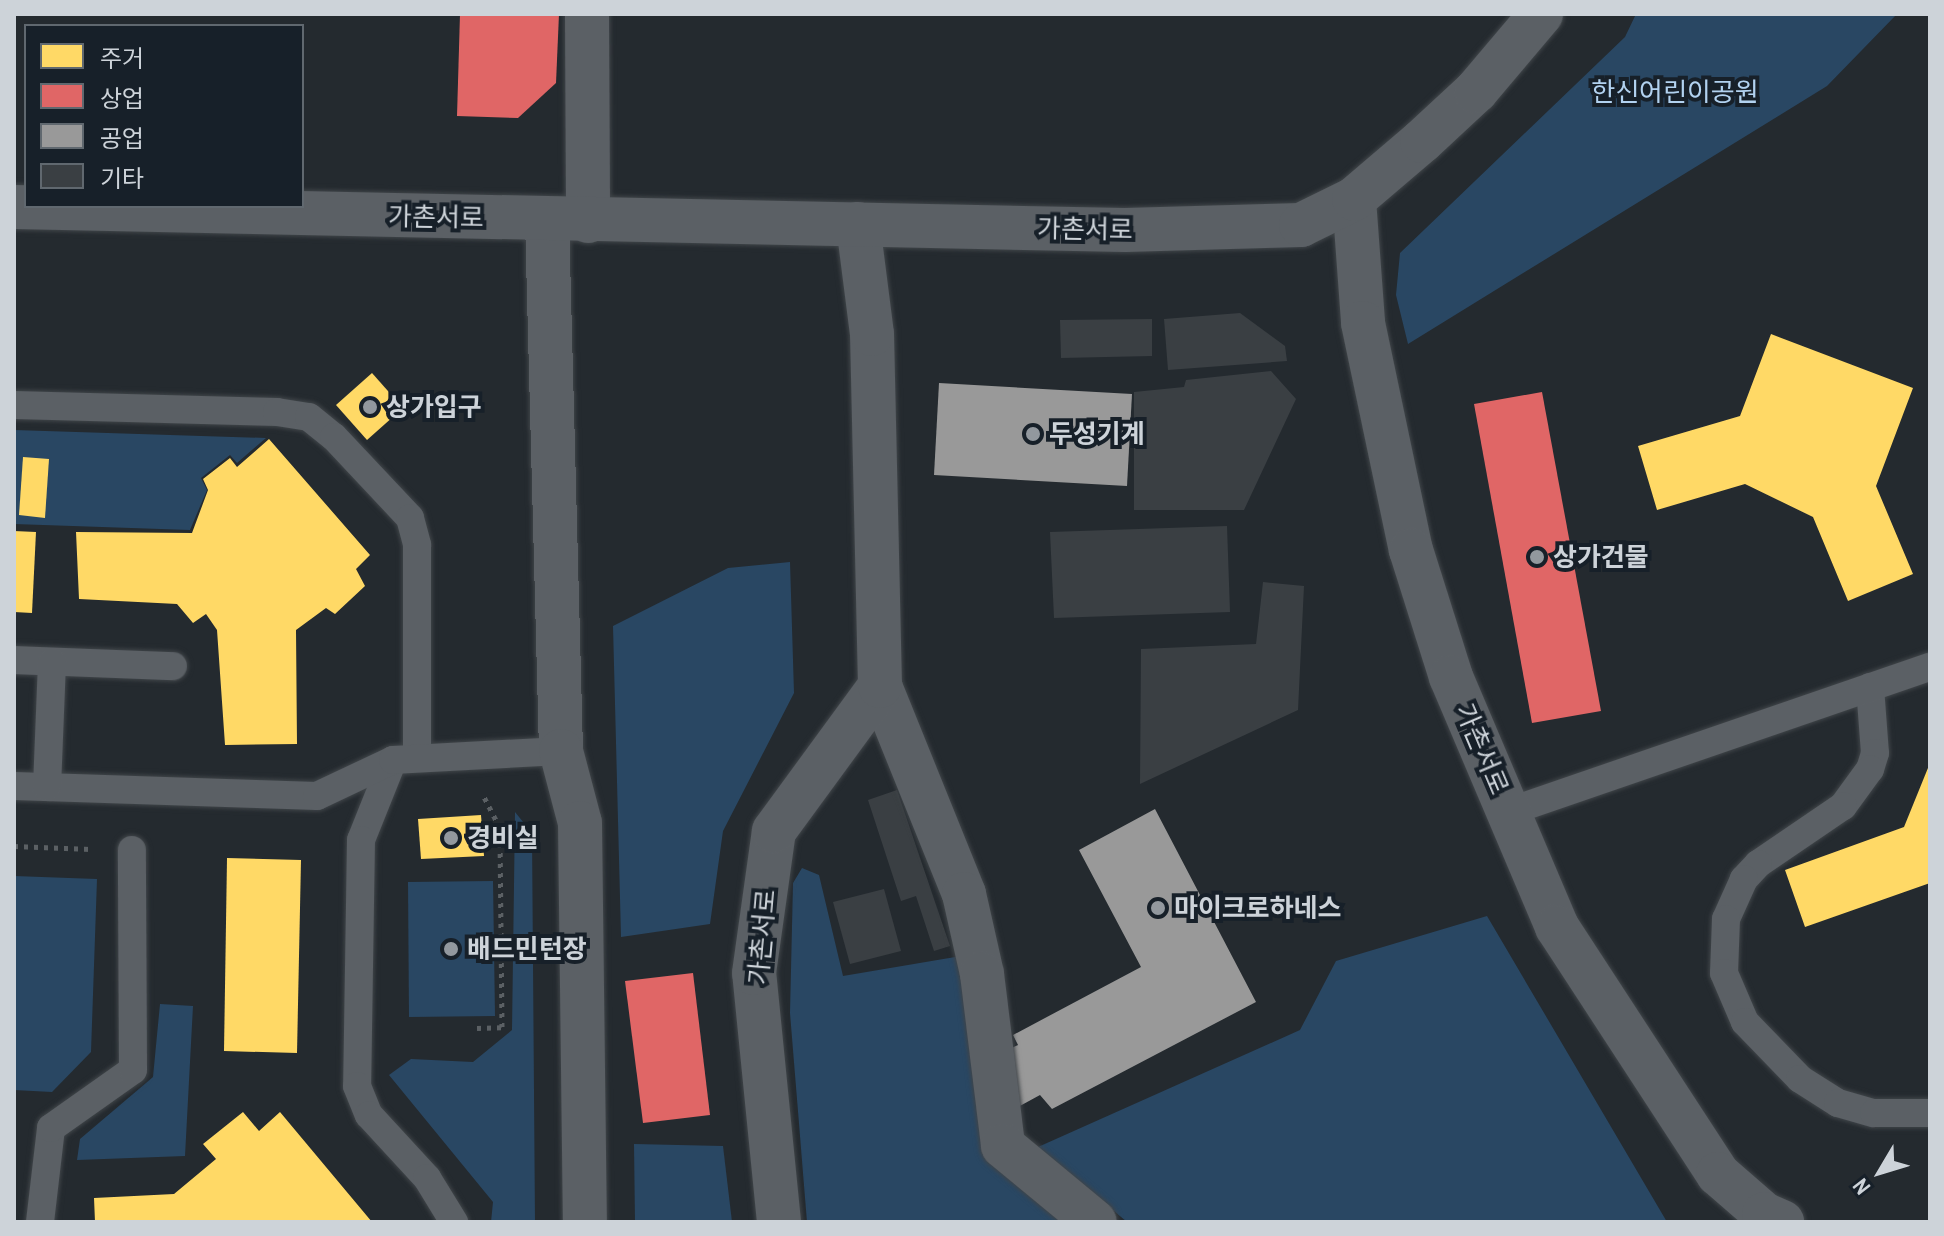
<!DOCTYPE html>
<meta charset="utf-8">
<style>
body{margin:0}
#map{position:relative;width:1944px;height:1236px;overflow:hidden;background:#242a2f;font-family:"Archivo Narrow","Noto Sans KR",sans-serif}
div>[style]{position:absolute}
.green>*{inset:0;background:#294763}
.homes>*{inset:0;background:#ffd966}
.shops>*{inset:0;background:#e06666}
.industry>*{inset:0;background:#999}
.building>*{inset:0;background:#3a3f43}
.path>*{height:5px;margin-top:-2.5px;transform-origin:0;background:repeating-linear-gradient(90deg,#5b6064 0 4px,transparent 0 10px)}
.roads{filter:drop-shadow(0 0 2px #404549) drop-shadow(0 0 2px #404549)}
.service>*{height:28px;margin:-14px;padding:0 14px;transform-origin:14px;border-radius:14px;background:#5b6065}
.minor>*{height:44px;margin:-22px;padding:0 22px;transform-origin:22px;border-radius:22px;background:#5b6065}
.tertiary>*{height:44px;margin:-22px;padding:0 22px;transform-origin:22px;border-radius:22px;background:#5b6065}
.dots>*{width:22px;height:22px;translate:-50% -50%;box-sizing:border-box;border:4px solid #172029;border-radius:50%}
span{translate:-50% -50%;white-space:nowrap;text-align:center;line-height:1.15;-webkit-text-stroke:8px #172029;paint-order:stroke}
.park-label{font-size:26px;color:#b2d2f0}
.street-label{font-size:26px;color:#cdd3d9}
.poi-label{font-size:26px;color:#cdd3d9;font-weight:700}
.left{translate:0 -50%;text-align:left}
.frame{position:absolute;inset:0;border:16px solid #cdd3d9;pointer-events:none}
.legend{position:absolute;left:24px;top:24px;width:280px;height:184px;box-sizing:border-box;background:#172029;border:2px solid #60686f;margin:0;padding:10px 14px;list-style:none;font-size:24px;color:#cdd3d9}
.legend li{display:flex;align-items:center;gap:16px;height:40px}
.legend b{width:40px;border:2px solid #60686f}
.north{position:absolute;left:1840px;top:1132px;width:80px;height:80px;-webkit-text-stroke:6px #172029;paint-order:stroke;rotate:232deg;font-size:22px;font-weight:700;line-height:32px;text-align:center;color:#cdd3d9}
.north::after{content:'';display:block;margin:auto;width:28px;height:36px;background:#cdd3d9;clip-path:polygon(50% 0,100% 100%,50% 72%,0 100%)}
</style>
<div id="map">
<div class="green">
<i style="clip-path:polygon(1636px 14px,1897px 14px,1827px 86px,1408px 344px,1396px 295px,1400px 253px,1625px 37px)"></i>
<i style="clip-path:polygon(14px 430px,266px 438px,237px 463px,230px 455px,201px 478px,207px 490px,190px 530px,14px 524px)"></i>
<i style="clip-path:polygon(790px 562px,794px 693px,723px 831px,710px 924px,621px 937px,613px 626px,728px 568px)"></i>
<i style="clip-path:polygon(515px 812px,532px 833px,535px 1222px,491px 1222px,493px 1202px,389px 1075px,411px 1059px,473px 1062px,512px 1030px)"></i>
<i style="clip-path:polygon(802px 868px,819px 875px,843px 976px,967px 955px,986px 1158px,1064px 1222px,807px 1222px,790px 1013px,793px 883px)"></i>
<i style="clip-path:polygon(14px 876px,97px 879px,91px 1052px,52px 1092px,14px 1090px)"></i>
<i style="clip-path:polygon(493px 881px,495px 1016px,409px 1017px,408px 882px)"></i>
<i style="clip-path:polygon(1487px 916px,1667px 1222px,1127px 1222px,1038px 1147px,1300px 1030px,1336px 961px)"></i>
<i style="clip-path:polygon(160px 1004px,193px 1006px,185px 1156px,77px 1160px,80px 1139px,153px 1077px)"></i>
<i style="clip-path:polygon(634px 1144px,723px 1146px,732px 1222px,635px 1222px)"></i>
</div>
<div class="homes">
<i style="clip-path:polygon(1771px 334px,1913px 388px,1876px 486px,1913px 574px,1848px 601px,1813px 517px,1745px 484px,1657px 510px,1638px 446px,1740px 416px)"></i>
<i style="clip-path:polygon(372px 373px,403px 408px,367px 440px,336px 405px)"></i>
<i style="clip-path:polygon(269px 439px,370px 555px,356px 569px,365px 586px,335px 614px,326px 608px,296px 630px,297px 744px,225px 745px,217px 630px,206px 614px,193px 623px,177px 604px,79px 599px,76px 532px,192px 533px,208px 490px,203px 479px,230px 458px,237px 467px)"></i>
<i style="clip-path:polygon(23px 457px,49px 459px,45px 518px,19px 515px)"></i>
<i style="clip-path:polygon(14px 531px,36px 532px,32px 613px,14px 612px)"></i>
<i style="clip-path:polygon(1930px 763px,1930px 883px,1805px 927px,1785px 870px,1904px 827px)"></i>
<i style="clip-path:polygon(481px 815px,484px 856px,421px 859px,418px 819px)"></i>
<i style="clip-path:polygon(227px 858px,301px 860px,297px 1053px,224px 1051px)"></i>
<i style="clip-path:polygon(243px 1112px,259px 1131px,280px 1112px,372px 1222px,95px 1222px,94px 1198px,174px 1194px,216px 1159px,203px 1144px)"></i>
</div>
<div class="shops">
<i style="clip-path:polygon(460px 14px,559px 14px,556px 83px,518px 118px,457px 116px)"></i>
<i style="clip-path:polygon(1542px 392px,1601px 711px,1532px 723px,1474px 404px)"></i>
<i style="clip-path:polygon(693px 973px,710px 1115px,643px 1123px,625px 981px)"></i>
</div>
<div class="industry">
<i style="clip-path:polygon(939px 383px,1132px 394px,1127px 486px,934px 475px)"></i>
<i style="clip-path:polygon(1155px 809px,1256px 1002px,1052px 1109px,1040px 1095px,1018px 1107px,1005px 1051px,1018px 1045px,1013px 1035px,1141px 967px,1079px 850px)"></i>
</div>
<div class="building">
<i style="clip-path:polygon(1240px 313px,1285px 346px,1287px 361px,1168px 370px,1164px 319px)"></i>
<i style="clip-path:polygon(1152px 319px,1152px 356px,1061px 358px,1060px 320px)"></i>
<i style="clip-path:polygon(1271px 371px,1296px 399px,1244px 510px,1134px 510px,1134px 392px,1184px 387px,1186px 380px)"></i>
<i style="clip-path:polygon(1227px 526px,1230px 612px,1054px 618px,1050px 532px)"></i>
<i style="clip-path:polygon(1263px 582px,1304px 586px,1298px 710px,1140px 784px,1141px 649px,1256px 644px)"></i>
<i style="clip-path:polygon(897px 790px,950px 946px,934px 951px,916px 896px,901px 901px,868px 800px)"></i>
<i style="clip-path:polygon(884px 889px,901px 951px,850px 964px,833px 902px)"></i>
</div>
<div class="path">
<i style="left:14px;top:846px;width:77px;rotate:2.2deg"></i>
<i style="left:477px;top:1028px;width:25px;rotate:-2deg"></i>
<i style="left:502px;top:1027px;width:199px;rotate:-90.6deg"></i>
<i style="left:500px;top:828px;width:35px;rotate:-117deg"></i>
</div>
<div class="roads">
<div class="service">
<i style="left:14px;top:405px;width:263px;rotate:1.5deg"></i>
<i style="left:277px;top:412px;width:32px;rotate:9deg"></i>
<i style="left:309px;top:417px;width:32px;rotate:39deg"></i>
<i style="left:334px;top:437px;width:111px;rotate:46.8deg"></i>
<i style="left:410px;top:518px;width:28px;rotate:75deg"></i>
<i style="left:417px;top:545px;width:213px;rotate:90deg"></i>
<i style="left:14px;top:660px;width:159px;rotate:2.2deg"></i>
<i style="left:1870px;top:687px;width:66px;rotate:85.7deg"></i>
<i style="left:1875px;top:753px;width:17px;rotate:107deg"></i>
<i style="left:1870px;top:769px;width:46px;rotate:126.1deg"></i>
<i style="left:1843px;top:806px;width:103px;rotate:145.7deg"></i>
<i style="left:1758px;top:864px;width:21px;rotate:133deg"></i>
<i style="left:1744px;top:879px;width:44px;rotate:114.2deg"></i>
<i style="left:1726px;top:919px;width:54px;rotate:92.1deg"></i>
<i style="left:1724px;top:973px;width:53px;rotate:66.8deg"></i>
<i style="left:1745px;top:1022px;width:79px;rotate:46deg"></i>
<i style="left:1800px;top:1079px;width:45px;rotate:32.3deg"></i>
<i style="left:1838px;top:1103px;width:37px;rotate:16deg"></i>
<i style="left:1874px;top:1113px;width:56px"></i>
<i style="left:393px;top:760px;width:86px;rotate:111.8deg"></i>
<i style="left:361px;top:840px;width:246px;rotate:90.9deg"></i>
<i style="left:357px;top:1086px;width:31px;rotate:68deg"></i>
<i style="left:369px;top:1115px;width:86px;rotate:47.4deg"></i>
<i style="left:427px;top:1178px;width:52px;rotate:58.5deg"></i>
<i style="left:14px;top:786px;width:303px;rotate:1.9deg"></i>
<i style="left:317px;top:796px;width:84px;rotate:-25.3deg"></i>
<i style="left:393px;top:760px;width:168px;rotate:-3.1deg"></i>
<i style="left:47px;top:787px;width:125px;rotate:-87.7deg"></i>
<i style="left:1508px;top:812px;width:446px;rotate:-19deg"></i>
<i style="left:40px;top:1222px;width:95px;rotate:-83.3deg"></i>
<i style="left:51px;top:1128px;width:100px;rotate:-35.3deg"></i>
<i style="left:133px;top:1070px;width:220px;rotate:-90.3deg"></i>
</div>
<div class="minor">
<i style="left:587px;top:14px;width:207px;rotate:89.7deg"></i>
<i style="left:1354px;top:199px;width:124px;rotate:85.8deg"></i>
<i style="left:1363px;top:323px;width:232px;rotate:78.1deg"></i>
<i style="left:1411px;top:550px;width:133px;rotate:72.5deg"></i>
<i style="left:1451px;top:677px;width:272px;rotate:67deg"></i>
<i style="left:1557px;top:927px;width:295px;rotate:56.9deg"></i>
<i style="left:1718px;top:1174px;width:61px;rotate:41deg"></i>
<i style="left:1764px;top:1214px;width:20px;rotate:24deg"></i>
<i style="left:547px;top:220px;width:531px;rotate:88.49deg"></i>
<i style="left:561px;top:751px;width:74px;rotate:75.2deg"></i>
<i style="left:580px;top:823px;width:399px;rotate:89.3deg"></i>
<i style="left:880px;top:686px;width:224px;rotate:68deg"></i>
<i style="left:964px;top:894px;width:82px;rotate:77.3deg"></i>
<i style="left:982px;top:974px;width:173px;rotate:83deg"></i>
<i style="left:1003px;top:1146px;width:119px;rotate:39.6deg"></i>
<i style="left:779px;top:1222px;width:250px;rotate:-95.7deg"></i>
<i style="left:754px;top:973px;width:143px;rotate:-82deg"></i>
<i style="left:774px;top:831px;width:180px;rotate:-53.8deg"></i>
<i style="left:880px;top:686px;width:352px;rotate:-91.3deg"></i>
<i style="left:872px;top:334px;width:111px;rotate:-97.3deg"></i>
</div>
<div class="tertiary">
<i style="left:14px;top:207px;width:1111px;rotate:1.19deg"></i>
<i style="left:1125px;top:230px;width:176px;rotate:-1.6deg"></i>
<i style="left:1301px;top:225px;width:59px;rotate:-26.1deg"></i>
<i style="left:1354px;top:199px;width:89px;rotate:-40.5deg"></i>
<i style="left:1422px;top:141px;width:74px;rotate:-42.8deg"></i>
<i style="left:1476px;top:91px;width:101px;rotate:-49.8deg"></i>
</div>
</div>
<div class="dots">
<i style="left:370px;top:407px;background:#92989e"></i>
<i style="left:1033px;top:434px;background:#92989e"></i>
<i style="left:1537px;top:557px;background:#92989e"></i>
<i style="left:451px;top:838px;background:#92989e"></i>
<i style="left:1158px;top:908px;background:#92989e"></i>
<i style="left:451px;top:949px;background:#92989e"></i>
</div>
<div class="park-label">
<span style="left:1675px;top:92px">한신어린이공원</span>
</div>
<div class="street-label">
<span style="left:436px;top:217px;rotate:1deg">가촌서로</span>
<span style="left:1085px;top:229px;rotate:1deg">가촌서로</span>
<span style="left:1482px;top:749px;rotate:67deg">가촌서로</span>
<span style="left:762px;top:937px;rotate:-85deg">가촌서로</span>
</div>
<div class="poi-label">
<span class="left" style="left:386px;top:407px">상가입구</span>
<span class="left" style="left:1049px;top:434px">두성기계</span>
<span class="left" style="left:1553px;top:557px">상가건물</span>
<span class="left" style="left:467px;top:838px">경비실</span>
<span class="left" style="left:1174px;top:908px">마이크로하네스</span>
<span class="left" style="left:467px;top:949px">배드민턴장</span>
</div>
<div class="frame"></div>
<ul class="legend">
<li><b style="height:22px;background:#ffd966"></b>주거</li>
<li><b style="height:22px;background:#e06666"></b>상업</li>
<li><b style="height:22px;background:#999"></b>공업</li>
<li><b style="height:22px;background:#3a3f43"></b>기타</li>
</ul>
<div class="north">N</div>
</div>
